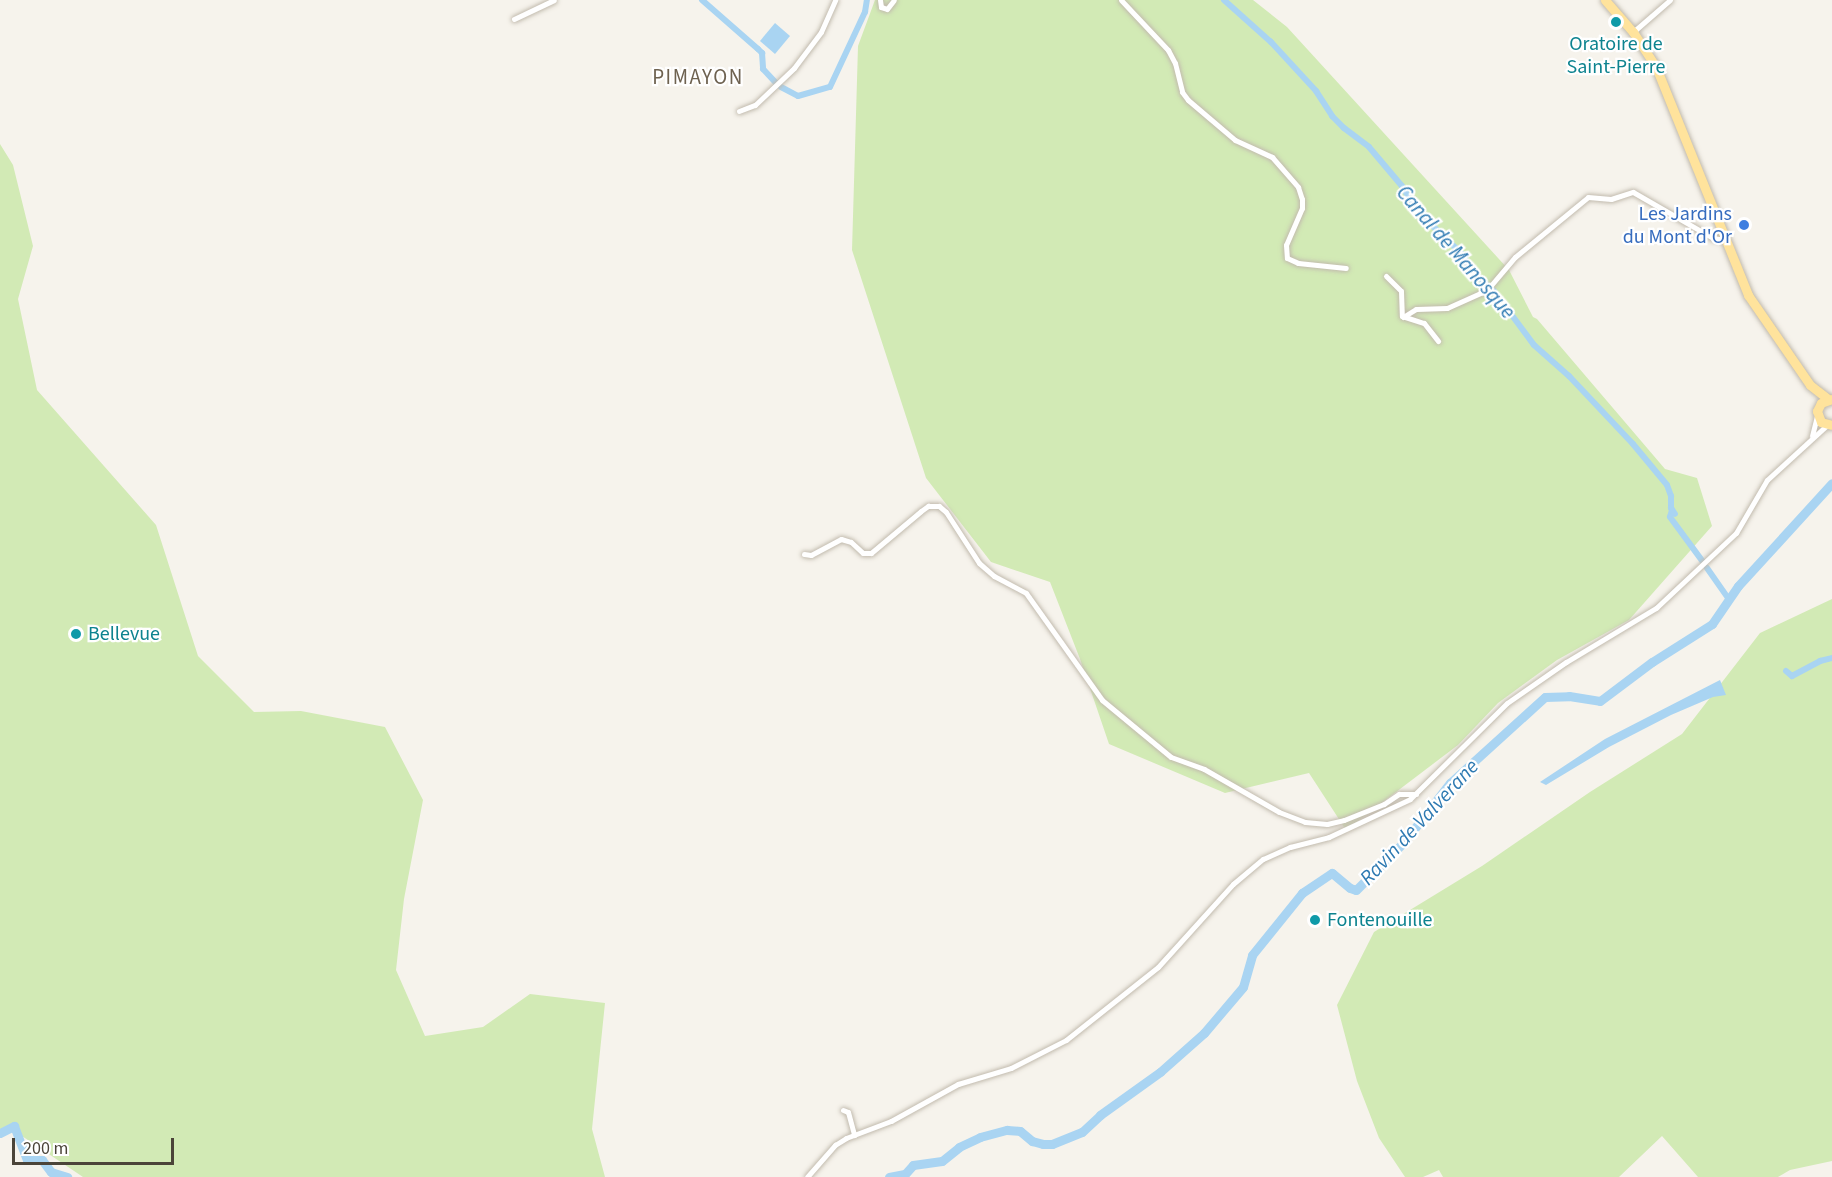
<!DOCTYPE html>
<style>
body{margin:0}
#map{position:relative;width:1832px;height:1177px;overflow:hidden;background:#f6f3ec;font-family:"Source Sans 3",sans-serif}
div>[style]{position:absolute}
.green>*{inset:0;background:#d2eab5}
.water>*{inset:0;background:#a9d4f2}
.canal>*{height:6px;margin:-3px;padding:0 3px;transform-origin:3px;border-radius:3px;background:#a9d4f2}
.river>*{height:9px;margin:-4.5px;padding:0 4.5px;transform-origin:4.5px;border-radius:4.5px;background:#a9d4f2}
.roads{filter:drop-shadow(0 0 2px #c2bbae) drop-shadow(0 0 2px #c2bbae)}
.street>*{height:5px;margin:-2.5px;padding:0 2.5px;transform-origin:2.5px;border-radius:2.5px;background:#fff}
.primary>*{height:9px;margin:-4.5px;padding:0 4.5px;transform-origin:4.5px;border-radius:4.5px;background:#ffe39c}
.dots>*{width:16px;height:16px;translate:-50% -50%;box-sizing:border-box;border:3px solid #fff;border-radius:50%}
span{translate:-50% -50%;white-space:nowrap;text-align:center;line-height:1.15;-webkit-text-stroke:4.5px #fff;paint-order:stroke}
.culture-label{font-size:20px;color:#0d838f}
.left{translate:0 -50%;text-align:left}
.shop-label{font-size:20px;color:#366cbe}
.right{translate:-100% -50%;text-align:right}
.neighbourhood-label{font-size:21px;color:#6e6250;letter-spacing:1.5px}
.water-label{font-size:21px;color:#2e7ab2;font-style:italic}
.scale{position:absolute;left:12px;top:1138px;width:162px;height:27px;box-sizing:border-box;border:3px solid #4b4439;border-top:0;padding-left:8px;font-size:18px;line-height:21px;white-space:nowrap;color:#4b4439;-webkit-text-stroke:4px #fff;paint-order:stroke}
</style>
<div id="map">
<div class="green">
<i style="clip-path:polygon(875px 0,1253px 0,1287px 27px,1509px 270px,1533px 317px,1537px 319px,1665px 469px,1697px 478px,1712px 526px,1629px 620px,1557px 660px,1498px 703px,1458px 745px,1346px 830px,1309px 773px,1225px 793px,1109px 744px,1080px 659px,1050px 582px,991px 562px,926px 478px,852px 250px,858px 46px)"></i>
<i style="clip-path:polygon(0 144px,13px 165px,33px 246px,18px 299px,37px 390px,156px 525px,198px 656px,254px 712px,301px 711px,385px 727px,423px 800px,404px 899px,396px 970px,425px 1036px,483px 1027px,530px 994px,605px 1003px,592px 1129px,605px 1177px,83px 1177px,13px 1130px,0 1138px)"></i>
<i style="clip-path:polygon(1832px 599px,1832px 1161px,1790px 1170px,1778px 1177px,1698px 1177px,1662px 1136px,1619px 1177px,1443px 1177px,1439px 1170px,1423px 1177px,1405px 1177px,1379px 1138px,1357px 1081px,1337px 1005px,1374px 932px,1482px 866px,1590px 792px,1682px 734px,1760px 633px)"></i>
</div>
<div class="water">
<i style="clip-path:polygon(775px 23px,790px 36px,775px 54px,760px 41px)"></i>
<i style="clip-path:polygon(1720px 680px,1726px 695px,1713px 697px,1671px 715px,1609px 747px,1546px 785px,1540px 782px,1605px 739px)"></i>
</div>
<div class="canal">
<i style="left:702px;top:0;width:74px;rotate:41.2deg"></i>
<i style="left:758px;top:49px;width:6px;rotate:45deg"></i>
<i style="left:762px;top:53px;width:16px;rotate:86deg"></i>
<i style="left:763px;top:69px;width:21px;rotate:47deg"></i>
<i style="left:1224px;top:0;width:63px;rotate:41.8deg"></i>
<i style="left:1271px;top:42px;width:67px;rotate:47.4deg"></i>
<i style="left:1316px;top:91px;width:30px;rotate:57deg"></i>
<i style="left:1332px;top:116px;width:17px;rotate:45deg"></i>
<i style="left:1344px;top:128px;width:31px;rotate:37deg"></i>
<i style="left:1369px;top:147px;width:51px;rotate:49.8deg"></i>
<i style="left:1402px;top:186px;width:29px;rotate:59deg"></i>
<i style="left:1417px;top:211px;width:64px;rotate:43.7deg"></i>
<i style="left:1463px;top:255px;width:14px;rotate:65deg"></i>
<i style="left:1469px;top:268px;width:34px;rotate:43deg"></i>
<i style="left:1494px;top:291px;width:67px;rotate:53.5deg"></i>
<i style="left:1534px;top:345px;width:47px;rotate:41.5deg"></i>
<i style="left:1569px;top:376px;width:93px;rotate:46.7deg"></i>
<i style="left:1633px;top:444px;width:53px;rotate:50.3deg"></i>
<i style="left:1667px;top:485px;width:12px;rotate:70deg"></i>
<i style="left:1671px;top:496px;width:12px;rotate:90deg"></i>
<i style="left:1671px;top:508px;width:7px;rotate:56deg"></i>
<i style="left:781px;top:87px;width:19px;rotate:28deg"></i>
<i style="left:798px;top:96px;width:33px;rotate:-16deg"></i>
<i style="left:830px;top:87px;width:83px;rotate:-65deg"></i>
<i style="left:865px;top:12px;width:12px;rotate:-81deg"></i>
<i style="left:1672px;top:510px;width:7px;rotate:106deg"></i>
<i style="left:1670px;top:517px;width:56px;rotate:53.7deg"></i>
<i style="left:1707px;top:568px;width:38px;rotate:55deg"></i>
<i style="left:1786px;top:671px;width:8px;rotate:40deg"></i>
<i style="left:1792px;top:676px;width:32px;rotate:-28deg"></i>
<i style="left:1820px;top:661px;width:12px;rotate:-14deg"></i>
</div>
<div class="river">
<i style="left:0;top:1133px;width:16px;rotate:-27deg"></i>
<i style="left:14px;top:1126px;width:36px;rotate:69deg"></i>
<i style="left:27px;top:1160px;width:15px"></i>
<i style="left:42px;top:1160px;width:15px;rotate:53deg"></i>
<i style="left:51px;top:1172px;width:17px;rotate:17deg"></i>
<i style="left:889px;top:1177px;width:16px;rotate:-11deg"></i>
<i style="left:905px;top:1174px;width:12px;rotate:-48deg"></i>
<i style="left:913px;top:1165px;width:29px;rotate:-8deg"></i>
<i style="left:942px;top:1161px;width:22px;rotate:-39deg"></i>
<i style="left:959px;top:1147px;width:23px;rotate:-25deg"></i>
<i style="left:980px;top:1137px;width:28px;rotate:-15deg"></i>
<i style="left:1007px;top:1130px;width:13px;rotate:4deg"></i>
<i style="left:1020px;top:1131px;width:16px;rotate:40deg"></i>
<i style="left:1032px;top:1141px;width:11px;rotate:15deg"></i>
<i style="left:1043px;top:1144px;width:9px"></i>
<i style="left:1052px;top:1144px;width:32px;rotate:-22deg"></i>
<i style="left:1082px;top:1132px;width:25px;rotate:-43deg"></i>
<i style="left:1100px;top:1115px;width:74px;rotate:-35.6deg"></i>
<i style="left:1160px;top:1072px;width:59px;rotate:-41.6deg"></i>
<i style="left:1204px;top:1033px;width:60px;rotate:-49.7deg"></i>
<i style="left:1243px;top:987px;width:33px;rotate:-74deg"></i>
<i style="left:1252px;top:955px;width:80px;rotate:-51.1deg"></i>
<i style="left:1302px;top:893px;width:36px;rotate:-34deg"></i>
<i style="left:1332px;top:873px;width:23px;rotate:40deg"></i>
<i style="left:1350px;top:888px;width:6px;rotate:18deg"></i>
<i style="left:1356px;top:890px;width:68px;rotate:-45deg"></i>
<i style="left:1404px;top:842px;width:75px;rotate:-52.1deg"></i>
<i style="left:1450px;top:783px;width:128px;rotate:-42.2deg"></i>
<i style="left:1545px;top:697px;width:24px;rotate:-2deg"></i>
<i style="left:1569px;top:696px;width:31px;rotate:9deg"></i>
<i style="left:1600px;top:701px;width:65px;rotate:-36.9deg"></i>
<i style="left:1652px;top:662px;width:71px;rotate:-32.3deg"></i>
<i style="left:1712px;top:624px;width:46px;rotate:-55.6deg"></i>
<i style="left:1738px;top:586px;width:139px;rotate:-47.6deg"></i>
</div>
<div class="roads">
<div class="street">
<i style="left:880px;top:0;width:7px;rotate:82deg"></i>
<i style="left:881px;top:7px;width:6px;rotate:18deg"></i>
<i style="left:887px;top:9px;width:11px;rotate:-52deg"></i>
<i style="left:1121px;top:0;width:69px;rotate:46.8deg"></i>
<i style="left:1168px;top:50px;width:15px;rotate:62deg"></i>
<i style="left:1175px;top:63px;width:30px;rotate:76deg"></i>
<i style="left:1182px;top:92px;width:10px;rotate:53deg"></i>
<i style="left:1188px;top:100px;width:62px;rotate:40.4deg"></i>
<i style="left:1235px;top:140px;width:41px;rotate:24.7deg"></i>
<i style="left:1272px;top:157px;width:40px;rotate:49deg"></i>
<i style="left:1298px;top:187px;width:13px;rotate:72deg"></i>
<i style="left:1302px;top:199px;width:9px;rotate:90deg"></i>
<i style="left:1302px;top:208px;width:40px;rotate:113.4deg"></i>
<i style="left:1286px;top:245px;width:13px;rotate:86deg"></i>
<i style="left:1287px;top:258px;width:12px;rotate:24deg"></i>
<i style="left:1298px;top:263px;width:48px;rotate:5.9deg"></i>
<i style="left:514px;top:19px;width:44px;rotate:-25.4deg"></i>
<i style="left:1633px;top:32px;width:49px;rotate:-40.9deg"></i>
<i style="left:739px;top:111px;width:17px;rotate:-21deg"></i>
<i style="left:755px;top:105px;width:54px;rotate:-43.5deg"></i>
<i style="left:794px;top:68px;width:45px;rotate:-53.1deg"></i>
<i style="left:821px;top:32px;width:35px;rotate:-66deg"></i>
<i style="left:1386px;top:276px;width:21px;rotate:45deg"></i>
<i style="left:1401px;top:291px;width:25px;rotate:88deg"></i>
<i style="left:1402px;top:316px;width:23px;rotate:18deg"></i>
<i style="left:1424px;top:323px;width:23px;rotate:52deg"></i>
<i style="left:1403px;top:317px;width:15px;rotate:-32deg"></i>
<i style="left:1416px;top:309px;width:31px;rotate:-2deg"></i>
<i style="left:1447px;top:308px;width:44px;rotate:-24.2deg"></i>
<i style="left:1487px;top:290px;width:43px;rotate:-49.7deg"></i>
<i style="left:1515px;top:257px;width:94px;rotate:-39.4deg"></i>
<i style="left:1588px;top:197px;width:23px;rotate:5deg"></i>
<i style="left:1611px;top:199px;width:23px;rotate:-18deg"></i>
<i style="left:1633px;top:192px;width:92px;rotate:29.9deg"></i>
<i style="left:1713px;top:238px;width:12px;rotate:9deg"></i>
<i style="left:1812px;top:436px;width:21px;rotate:-76deg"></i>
<i style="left:804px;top:554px;width:7px;rotate:8deg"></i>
<i style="left:811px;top:555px;width:34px;rotate:-28deg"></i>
<i style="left:841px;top:539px;width:10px;rotate:17deg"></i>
<i style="left:851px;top:542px;width:16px;rotate:43deg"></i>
<i style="left:863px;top:553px;width:8px"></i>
<i style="left:871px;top:553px;width:65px;rotate:-40deg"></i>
<i style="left:921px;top:511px;width:9px;rotate:-36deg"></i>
<i style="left:928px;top:506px;width:11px"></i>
<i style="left:939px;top:506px;width:9px;rotate:41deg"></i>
<i style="left:946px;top:512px;width:61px;rotate:57.1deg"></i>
<i style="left:979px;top:563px;width:20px;rotate:41deg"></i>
<i style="left:994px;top:576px;width:36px;rotate:28deg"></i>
<i style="left:1026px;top:593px;width:131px;rotate:54.6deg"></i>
<i style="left:1102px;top:700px;width:89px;rotate:39.6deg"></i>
<i style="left:1171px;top:757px;width:35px;rotate:20deg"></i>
<i style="left:1204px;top:769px;width:86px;rotate:29.8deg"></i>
<i style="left:1279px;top:812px;width:28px;rotate:21deg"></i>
<i style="left:1305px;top:822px;width:22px;rotate:5deg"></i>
<i style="left:1327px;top:824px;width:17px;rotate:-13deg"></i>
<i style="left:1344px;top:820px;width:43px;rotate:-21.8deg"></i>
<i style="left:1384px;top:804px;width:18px;rotate:-34deg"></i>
<i style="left:1399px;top:794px;width:17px"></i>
<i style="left:843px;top:1110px;width:5px;rotate:22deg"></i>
<i style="left:848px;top:1112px;width:24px;rotate:75deg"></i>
<i style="left:807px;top:1177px;width:43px;rotate:-48.8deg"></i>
<i style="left:835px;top:1145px;width:13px;rotate:-32deg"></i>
<i style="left:846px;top:1138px;width:48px;rotate:-20.7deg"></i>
<i style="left:891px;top:1121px;width:77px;rotate:-28.9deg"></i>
<i style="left:958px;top:1084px;width:55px;rotate:-16.8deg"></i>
<i style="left:1011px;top:1068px;width:62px;rotate:-27deg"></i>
<i style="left:1066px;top:1040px;width:117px;rotate:-38.4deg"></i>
<i style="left:1158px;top:967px;width:112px;rotate:-47.9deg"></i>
<i style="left:1233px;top:884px;width:39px;rotate:-40deg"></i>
<i style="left:1263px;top:859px;width:30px;rotate:-24deg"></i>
<i style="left:1290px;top:847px;width:40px;rotate:-14.4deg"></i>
<i style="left:1329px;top:837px;width:89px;rotate:-25.1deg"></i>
<i style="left:1410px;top:799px;width:136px;rotate:-44.7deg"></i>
<i style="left:1507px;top:703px;width:72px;rotate:-34.8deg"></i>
<i style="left:1566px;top:662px;width:105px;rotate:-31deg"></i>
<i style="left:1656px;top:608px;width:110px;rotate:-43.2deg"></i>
<i style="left:1736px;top:533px;width:61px;rotate:-59.7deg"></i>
<i style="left:1767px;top:480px;width:81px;rotate:-42.5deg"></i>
</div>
<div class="primary">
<i style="left:1605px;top:0;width:43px;rotate:48.8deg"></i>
<i style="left:1633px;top:32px;width:42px;rotate:56.7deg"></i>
<i style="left:1656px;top:67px;width:246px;rotate:68deg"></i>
<i style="left:1748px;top:295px;width:109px;rotate:55.4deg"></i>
<i style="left:1810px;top:385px;width:23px;rotate:38deg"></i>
<i style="left:1832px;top:399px;width:12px;rotate:160deg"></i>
<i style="left:1821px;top:403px;width:9px;rotate:117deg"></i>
<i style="left:1817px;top:411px;width:12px;rotate:70deg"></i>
<i style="left:1821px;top:422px;width:11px;rotate:15deg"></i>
</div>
</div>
<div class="dots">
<i style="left:1616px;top:22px;background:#0f9aa8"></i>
<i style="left:1744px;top:225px;background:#3f7fe0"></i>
<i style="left:76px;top:634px;background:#0f9aa8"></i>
<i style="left:1315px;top:920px;background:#0f9aa8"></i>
</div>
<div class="culture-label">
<span style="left:1616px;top:56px">Oratoire de<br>Saint-Pierre</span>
<span class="left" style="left:88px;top:634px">Bellevue</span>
<span class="left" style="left:1327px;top:920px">Fontenouille</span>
</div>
<div class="shop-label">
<span class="right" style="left:1732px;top:226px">Les Jardins<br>du Mont d'Or</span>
</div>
<div class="neighbourhood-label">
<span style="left:698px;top:77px">PIMAYON</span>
</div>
<div class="water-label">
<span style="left:1456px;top:252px;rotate:49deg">Canal de Manosque</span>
<span style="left:1419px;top:822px;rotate:-47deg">Ravin de Valverane</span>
</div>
<div class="scale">200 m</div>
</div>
